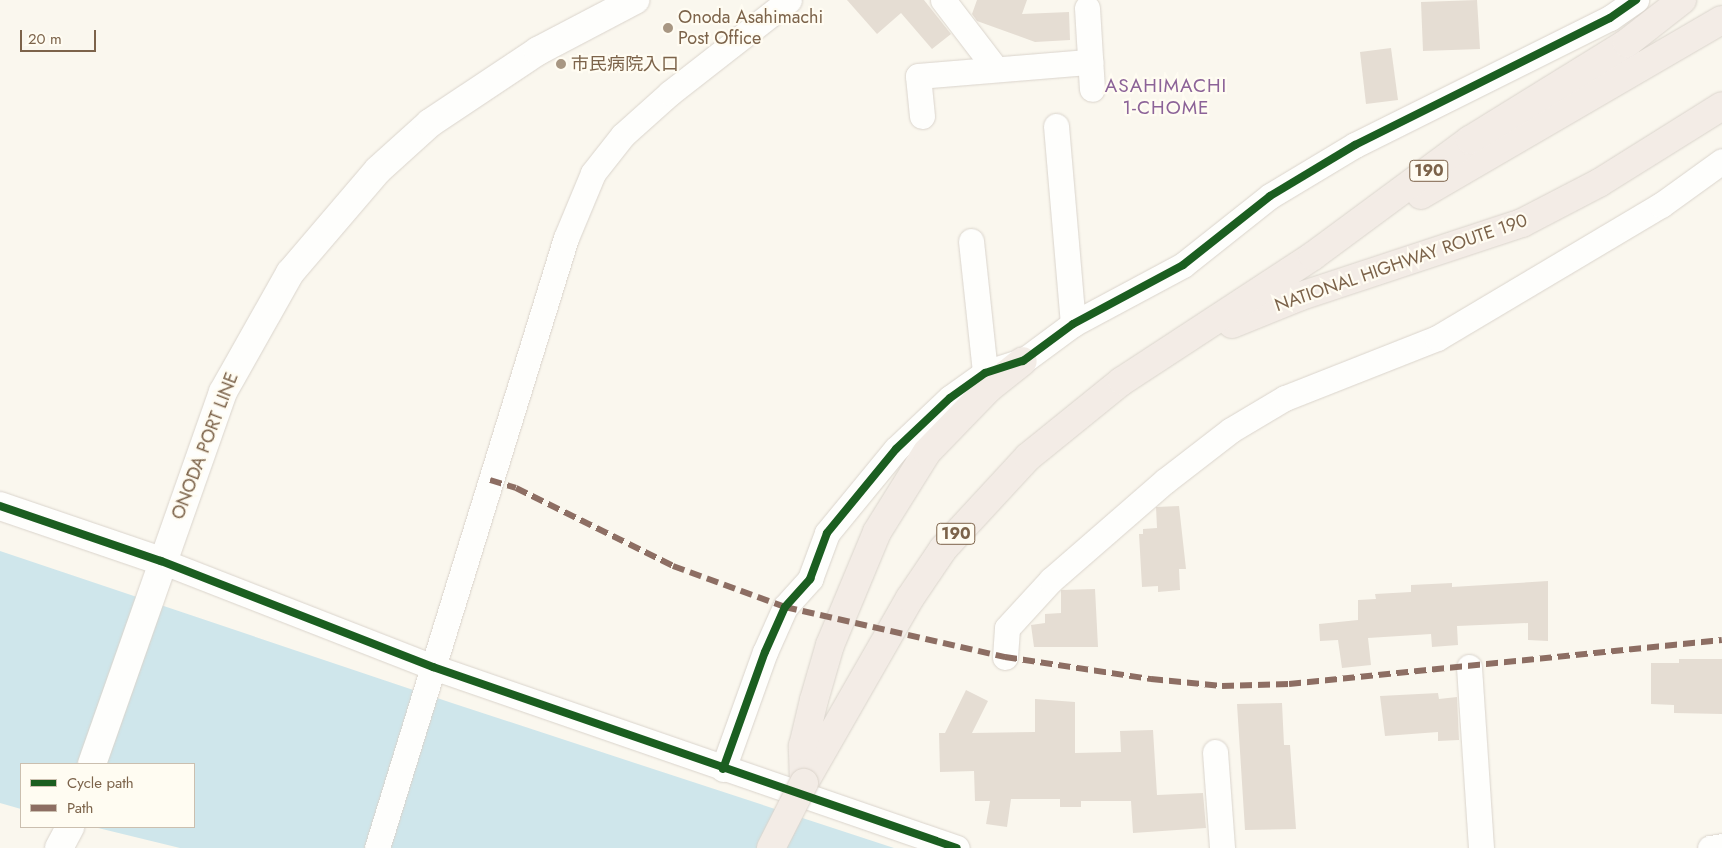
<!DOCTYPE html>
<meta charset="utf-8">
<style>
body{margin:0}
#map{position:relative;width:1722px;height:848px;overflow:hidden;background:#faf7ee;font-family:Jost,"Noto Sans JP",sans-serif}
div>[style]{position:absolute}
.water>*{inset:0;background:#cfe6eb}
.building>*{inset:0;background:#e5ddd3}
.roads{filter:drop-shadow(0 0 1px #dad4cc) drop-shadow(0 0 1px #dad4cc)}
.street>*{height:25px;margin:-12.5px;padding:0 12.5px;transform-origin:12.5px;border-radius:12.5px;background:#fefefc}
.secondary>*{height:28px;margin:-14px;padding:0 14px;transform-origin:14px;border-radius:14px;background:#fefefc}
.highway>*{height:28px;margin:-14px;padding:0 14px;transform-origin:14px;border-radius:14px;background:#f3ece6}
.bridges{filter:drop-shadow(0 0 1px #dbd3ca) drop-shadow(0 0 1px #dbd3ca)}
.highway-bridge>*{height:28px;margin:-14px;padding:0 14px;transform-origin:14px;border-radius:14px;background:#f3ece6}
.quiet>*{height:6px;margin-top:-3px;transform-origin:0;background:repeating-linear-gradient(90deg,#8d6e63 0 12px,transparent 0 18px)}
.cycleway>*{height:8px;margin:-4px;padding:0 4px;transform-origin:4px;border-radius:4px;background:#1b5e20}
.dots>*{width:14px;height:14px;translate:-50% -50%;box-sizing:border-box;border:2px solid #fffcf2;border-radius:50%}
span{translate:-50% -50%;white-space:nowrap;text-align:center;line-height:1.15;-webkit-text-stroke:4.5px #fffcf2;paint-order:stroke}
.shield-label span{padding:1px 4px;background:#fffcf2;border:1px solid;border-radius:4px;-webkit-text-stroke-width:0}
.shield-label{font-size:16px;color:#7c634a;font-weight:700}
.poi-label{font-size:18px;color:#7c634a}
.left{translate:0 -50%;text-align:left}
.street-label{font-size:18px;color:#7c634a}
.neighbourhood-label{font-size:19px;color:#8c6398;letter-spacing:1px}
.legend{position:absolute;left:20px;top:763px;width:175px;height:65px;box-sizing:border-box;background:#fffcf2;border:1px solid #cbbfaf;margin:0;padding:6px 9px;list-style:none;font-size:15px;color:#7c634a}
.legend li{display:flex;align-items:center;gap:10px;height:25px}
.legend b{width:25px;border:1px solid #cbbfaf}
.scale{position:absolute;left:20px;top:30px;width:76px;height:22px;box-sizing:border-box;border:2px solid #7c634a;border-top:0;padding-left:6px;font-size:15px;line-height:18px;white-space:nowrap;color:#7c634a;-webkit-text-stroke:4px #fffcf2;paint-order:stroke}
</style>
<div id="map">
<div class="water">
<i style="clip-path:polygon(0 551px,452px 703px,894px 848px,180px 848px,94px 827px,194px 827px,194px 764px,21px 764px,21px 809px,0 803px)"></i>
</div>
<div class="building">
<i style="clip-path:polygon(847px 0,924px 0,951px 34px,932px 49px,901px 13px,877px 34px)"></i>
<i style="clip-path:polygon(977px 0,1027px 0,1022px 14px,1069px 12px,1070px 40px,1035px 42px,977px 21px,972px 14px)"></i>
<i style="clip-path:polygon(1477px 0,1480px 49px,1423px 51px,1421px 2px)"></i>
<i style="clip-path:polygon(1391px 48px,1398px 100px,1366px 104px,1360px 52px)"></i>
<i style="clip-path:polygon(1179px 506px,1186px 569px,1179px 569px,1180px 590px,1158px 592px,1158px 586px,1142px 587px,1139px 534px,1143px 534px,1143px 529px,1157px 528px,1156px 507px)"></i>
<i style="clip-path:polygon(1548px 581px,1548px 641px,1528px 640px,1528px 623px,1457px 626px,1458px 645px,1432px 647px,1431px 634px,1368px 638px,1371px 665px,1342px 668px,1338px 640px,1320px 641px,1319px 624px,1358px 620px,1358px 600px,1376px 599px,1375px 594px,1411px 592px,1411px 585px,1452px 583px,1452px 587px)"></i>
<i style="clip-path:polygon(1095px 589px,1098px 647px,1034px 647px,1031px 625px,1045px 623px,1045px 614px,1061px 613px,1061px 590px)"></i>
<i style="clip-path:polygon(1679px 659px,1722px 659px,1722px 714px,1674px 713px,1674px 705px,1651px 704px,1651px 663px,1679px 663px)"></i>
<i style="clip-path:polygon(966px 690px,988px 701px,972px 733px,1035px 732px,1035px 699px,1075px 702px,1075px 753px,1121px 752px,1120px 731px,1153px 730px,1157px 795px,1203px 793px,1206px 828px,1133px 833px,1131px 801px,1081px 801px,1081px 807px,1060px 807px,1060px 799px,1011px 799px,1007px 827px,986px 824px,990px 801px,975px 801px,974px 771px,940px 772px,939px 733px,945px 733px)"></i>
<i style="clip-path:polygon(1438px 693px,1439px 699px,1457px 697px,1459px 740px,1438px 741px,1438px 732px,1385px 736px,1380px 696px)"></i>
<i style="clip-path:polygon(1282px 703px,1284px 745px,1290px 745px,1296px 829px,1245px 830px,1237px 704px)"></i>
</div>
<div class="roads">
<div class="street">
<i style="left:943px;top:0;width:87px;rotate:52.5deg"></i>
<i style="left:1087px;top:8px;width:81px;rotate:86.5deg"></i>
<i style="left:922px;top:116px;width:40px;rotate:-95.7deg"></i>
<i style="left:918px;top:76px;width:173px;rotate:-4.7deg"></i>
<i style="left:1056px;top:126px;width:199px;rotate:85.1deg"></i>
<i style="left:971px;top:241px;width:133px;rotate:83.9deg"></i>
<i style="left:161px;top:561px;width:292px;rotate:21.3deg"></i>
<i style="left:433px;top:667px;width:554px;rotate:19.06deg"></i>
<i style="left:1005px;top:657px;width:29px;rotate:-86deg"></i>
<i style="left:1007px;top:628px;width:65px;rotate:-47.5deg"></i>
<i style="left:1051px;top:580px;width:151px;rotate:-41deg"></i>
<i style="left:1165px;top:481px;width:83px;rotate:-37.7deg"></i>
<i style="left:1231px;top:430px;width:63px;rotate:-30.7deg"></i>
<i style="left:1285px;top:398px;width:163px;rotate:-21.5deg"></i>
<i style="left:1437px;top:338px;width:261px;rotate:-30.7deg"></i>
<i style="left:1661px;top:205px;width:75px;rotate:-35.8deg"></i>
<i style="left:1469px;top:667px;width:181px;rotate:86.2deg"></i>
<i style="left:1215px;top:752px;width:96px;rotate:85.8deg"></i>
<i style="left:723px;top:769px;width:124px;rotate:-70.3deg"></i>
<i style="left:765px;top:652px;width:49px;rotate:-66deg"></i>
<i style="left:785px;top:607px;width:38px;rotate:-48deg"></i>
<i style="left:810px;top:579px;width:49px;rotate:-69.7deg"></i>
<i style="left:827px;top:533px;width:109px;rotate:-50.6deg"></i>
<i style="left:896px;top:449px;width:74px;rotate:-43.4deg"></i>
<i style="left:950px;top:398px;width:43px;rotate:-35.5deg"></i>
<i style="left:985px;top:373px;width:40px;rotate:-18deg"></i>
<i style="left:1023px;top:361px;width:62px;rotate:-36.5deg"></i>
<i style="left:1073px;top:324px;width:125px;rotate:-28.2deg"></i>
<i style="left:1183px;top:265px;width:111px;rotate:-38.4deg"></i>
<i style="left:1270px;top:196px;width:99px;rotate:-31deg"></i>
<i style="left:1355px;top:145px;width:285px;rotate:-26.5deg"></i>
<i style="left:1610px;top:18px;width:32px;rotate:-35deg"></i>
<i style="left:377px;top:848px;width:639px;rotate:-72.79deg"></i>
<i style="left:566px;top:238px;width:70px;rotate:-67.4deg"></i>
<i style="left:593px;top:173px;width:48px;rotate:-51.7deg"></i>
<i style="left:623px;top:135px;width:63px;rotate:-41.8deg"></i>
<i style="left:670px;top:93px;width:151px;rotate:-38deg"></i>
<i style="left:1710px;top:848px;width:12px;rotate:-9deg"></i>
</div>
<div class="secondary">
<i style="left:0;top:506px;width:170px;rotate:18.9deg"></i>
<i style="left:92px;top:764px;width:394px;rotate:-70.6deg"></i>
<i style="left:223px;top:392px;width:137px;rotate:-60.6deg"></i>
<i style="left:290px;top:273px;width:135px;rotate:-49.5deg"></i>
<i style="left:378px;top:170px;width:70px;rotate:-42.1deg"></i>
<i style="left:430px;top:123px;width:130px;rotate:-33.7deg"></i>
<i style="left:538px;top:51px;width:110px;rotate:-27.7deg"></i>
<i style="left:59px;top:848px;width:24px;rotate:-62deg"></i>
</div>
<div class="highway">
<i style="left:1421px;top:195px;width:348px;rotate:-30.2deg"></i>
<i style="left:1232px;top:324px;width:74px;rotate:-22.1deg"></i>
<i style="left:1301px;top:296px;width:233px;rotate:-18.3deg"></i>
<i style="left:1522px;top:223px;width:87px;rotate:-27.5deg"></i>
<i style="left:1599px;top:183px;width:145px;rotate:-32deg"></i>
<i style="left:804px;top:783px;width:213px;rotate:-60.2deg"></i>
<i style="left:910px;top:598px;width:59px;rotate:-56deg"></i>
<i style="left:943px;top:549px;width:125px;rotate:-47.3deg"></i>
<i style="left:1028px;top:457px;width:121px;rotate:-39deg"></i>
<i style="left:1122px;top:381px;width:228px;rotate:-33.2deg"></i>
<i style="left:1313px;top:256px;width:195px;rotate:-36.5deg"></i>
<i style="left:1470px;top:140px;width:185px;rotate:-31.7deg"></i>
<i style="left:1627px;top:43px;width:70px;rotate:-38deg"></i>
<i style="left:804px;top:783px;width:37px;rotate:-92deg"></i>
<i style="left:803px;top:746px;width:47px;rotate:-76.6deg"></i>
<i style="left:814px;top:700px;width:57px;rotate:-73.8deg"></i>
<i style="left:830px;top:645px;width:122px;rotate:-67.4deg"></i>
<i style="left:877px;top:532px;width:94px;rotate:-58deg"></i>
<i style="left:927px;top:452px;width:89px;rotate:-45.9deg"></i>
<i style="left:989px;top:388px;width:43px;rotate:-38.5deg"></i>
</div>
</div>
<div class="bridges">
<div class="highway-bridge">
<i style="left:771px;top:848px;width:73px;rotate:-63.1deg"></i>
</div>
</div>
<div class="quiet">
<i style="left:490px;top:480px;width:27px;rotate:17deg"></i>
<i style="left:516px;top:488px;width:175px;rotate:26.4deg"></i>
<i style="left:673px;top:566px;width:119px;rotate:20.1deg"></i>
<i style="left:785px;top:607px;width:226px;rotate:12.8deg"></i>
<i style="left:1005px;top:657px;width:148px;rotate:8.6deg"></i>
<i style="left:1151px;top:679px;width:71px;rotate:5.6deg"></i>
<i style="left:1222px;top:686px;width:67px;rotate:-1.7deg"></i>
<i style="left:1289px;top:684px;width:435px;rotate:-5.8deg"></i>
</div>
<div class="cycleway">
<i style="left:0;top:506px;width:170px;rotate:18.9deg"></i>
<i style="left:161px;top:561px;width:292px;rotate:21.3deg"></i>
<i style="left:433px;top:667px;width:554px;rotate:19.06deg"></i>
<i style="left:723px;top:769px;width:124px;rotate:-70.3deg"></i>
<i style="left:765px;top:652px;width:49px;rotate:-66deg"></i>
<i style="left:785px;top:607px;width:38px;rotate:-48deg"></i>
<i style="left:810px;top:579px;width:49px;rotate:-69.7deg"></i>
<i style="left:827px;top:533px;width:109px;rotate:-50.6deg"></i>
<i style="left:896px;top:449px;width:74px;rotate:-43.4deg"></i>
<i style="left:950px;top:398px;width:43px;rotate:-35.5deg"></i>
<i style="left:985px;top:373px;width:40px;rotate:-18deg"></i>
<i style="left:1023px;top:361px;width:62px;rotate:-36.5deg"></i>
<i style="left:1073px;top:324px;width:125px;rotate:-28.2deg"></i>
<i style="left:1183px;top:265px;width:111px;rotate:-38.4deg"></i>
<i style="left:1270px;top:196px;width:99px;rotate:-31deg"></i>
<i style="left:1355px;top:145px;width:285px;rotate:-26.5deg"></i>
<i style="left:1610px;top:18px;width:32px;rotate:-35deg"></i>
</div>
<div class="dots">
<i style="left:668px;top:28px;background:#a89783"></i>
<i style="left:561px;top:64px;background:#a89783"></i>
</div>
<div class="shield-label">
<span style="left:1429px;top:171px">190</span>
<span style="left:956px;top:534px">190</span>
</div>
<div class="poi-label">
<span class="left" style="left:678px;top:28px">Onoda Asahimachi<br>Post Office</span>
<span class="left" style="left:571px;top:64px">市民病院入口</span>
</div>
<div class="street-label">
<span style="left:1401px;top:263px;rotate:-19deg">NATIONAL HIGHWAY ROUTE 190</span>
<span style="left:205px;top:446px;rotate:-69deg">ONODA PORT LINE</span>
</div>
<div class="neighbourhood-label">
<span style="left:1166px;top:97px">ASAHIMACHI<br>1-CHOME</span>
</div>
<ul class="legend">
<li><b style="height:6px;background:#1b5e20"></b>Cycle path</li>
<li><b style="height:6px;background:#8d6e63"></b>Path</li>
</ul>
<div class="scale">20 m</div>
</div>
